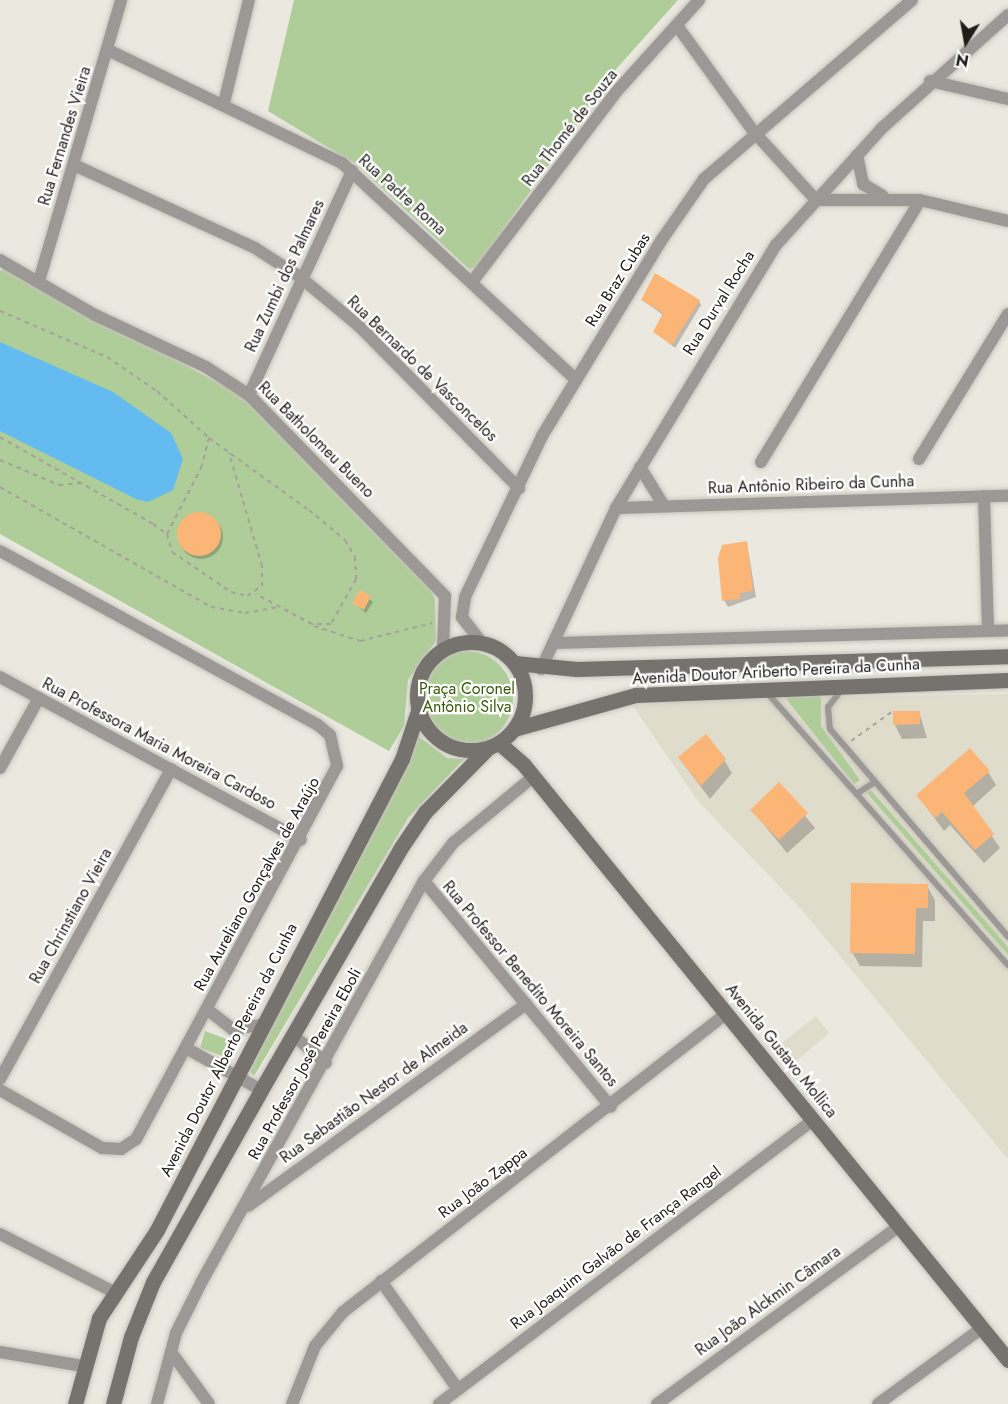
<!DOCTYPE html>
<meta charset="utf-8">
<style>
body{margin:0}
#map{position:relative;width:1008px;height:1404px;overflow:hidden;background:#eae8df;font-family:Jost,sans-serif}
div>[style]{position:absolute}
.built>*{inset:0;background:#e0dccc}
.green>*{inset:0;background:#afcd98}
.round{border-radius:50%}
.water>*{inset:0;background:#64bbf0}
.shadow>*{inset:0;background:#0003}
.building>*{inset:0;background:#fbb576}
.path>*{height:2px;margin-top:-1px;transform-origin:0;background:repeating-linear-gradient(90deg,#a3a19a 0 4.5px,transparent 0 9px)}
.roads{filter:drop-shadow(0 0 2px #c5c4bc) drop-shadow(0 0 2px #c5c4bc)}
.lane>*{height:6px;margin:-3px;padding:0 3px;transform-origin:3px;border-radius:3px;background:#9b9895}
.street>*{height:12px;margin:-6px;padding:0 6px;transform-origin:6px;border-radius:6px;background:#9b9895}
.secondary>*{height:15px;margin:-7.5px;padding:0 7.5px;transform-origin:7.5px;border-radius:7.5px;background:#76726e}
.secondary>.ring{margin:-7.5px;padding:0;box-sizing:content-box;background:none;border:15px solid #76726e;border-radius:50%}
span{translate:-50% -50%;white-space:nowrap;text-align:center;line-height:1.15;-webkit-text-stroke:4.5px #fff;paint-order:stroke}
.street-label{font-size:16px;color:#1f1e1b}
.park-label{font-size:16px;color:#375c08}
.north{position:absolute;left:936px;top:12px;width:60px;height:60px;-webkit-text-stroke:4px #fff;paint-order:stroke;rotate:191deg;font-size:16px;font-weight:700;line-height:24px;text-align:center;color:#1f1e1b}
.north::after{content:'';display:block;margin:auto;width:21px;height:27px;background:#1f1e1b;clip-path:polygon(50% 0,100% 100%,50% 72%,0 100%)}
</style>
<div id="map">
<div class="built">
<i style="clip-path:polygon(1008px 694px,1008px 1159px,802px 910px,698px 801px,633px 706px,688px 700px)"></i>
<i style="clip-path:polygon(816px 1016px,829px 1033px,787px 1069px,772px 1051px)"></i>
</div>
<div class="green">
<i style="clip-path:polygon(294px 0,678px 0,617px 68px,477px 267px,469px 269px,357px 165px,268px 111px)"></i>
<i style="clip-path:polygon(6px 267px,244px 397px,428px 581px,435px 600px,436px 641px,408px 680px,404px 726px,389px 751px,0 534px,0 271px)"></i>
<i class="round" style="left:419px;top:651px;width:94px;height:94px"></i>
<i style="clip-path:polygon(821px 694px,821px 726px,860px 780px,854px 784px,783px 695px)"></i>
<i style="clip-path:polygon(417px 735px,447px 758px,464px 759px,408px 818px,254px 1076px,248px 1069px)"></i>
<i style="clip-path:polygon(871px 790px,1008px 947px,1008px 955px,866px 792px)"></i>
<i style="clip-path:polygon(205px 1031px,232px 1041px,231px 1059px,200px 1048px)"></i>
</div>
<div class="water">
<i style="clip-path:polygon(0 342px,113px 392px,171px 433px,183px 459px,173px 490px,148px 502px,136px 499px,0 431px)"></i>
</div>
<div class="shadow">
<i style="clip-path:polygon(642px 300px,699px 301px,701px 305px,675px 348px,655px 332px,663px 315px)"></i>
<i class="round" style="left:179px;top:515px;width:44px;height:44px"></i>
<i style="clip-path:polygon(747px 543px,756px 597px,728px 607px,724px 600px)"></i>
<i style="clip-path:polygon(360px 592px,373px 602px,366px 613px,354px 603px)"></i>
<i style="clip-path:polygon(919px 712px,927px 738px,902px 739px,895px 725px)"></i>
<i style="clip-path:polygon(679px 758px,724px 760px,732px 773px,710px 799px)"></i>
<i style="clip-path:polygon(988px 772px,996px 785px,972px 807px,1000px 848px,984px 863px,950px 825px,944px 831px,918px 796px)"></i>
<i style="clip-path:polygon(779px 784px,815px 828px,787px 853px,752px 810px)"></i>
<i style="clip-path:polygon(927px 886px,935px 900px,935px 921px,923px 921px,922px 967px,860px 966px,852px 952px)"></i>
</div>
<div class="building">
<i style="clip-path:polygon(655px 273px,700px 300px,672px 345px,653px 332px,663px 313px,641px 300px)"></i>
<i class="round" style="left:177px;top:512px;width:44px;height:44px"></i>
<i style="clip-path:polygon(747px 541px,753px 591px,740px 593px,740px 599px,722px 601px,718px 558px,722px 545px)"></i>
<i style="clip-path:polygon(360px 590px,371px 596px,364px 610px,352px 603px)"></i>
<i style="clip-path:polygon(893px 711px,920px 711px,920px 724px,893px 725px)"></i>
<i style="clip-path:polygon(706px 734px,726px 759px,701px 786px,678px 757px)"></i>
<i style="clip-path:polygon(970px 748px,990px 771px,964px 793px,994px 834px,975px 850px,942px 812px,935px 818px,916px 795px)"></i>
<i style="clip-path:polygon(779px 782px,808px 813px,779px 840px,750px 810px)"></i>
<i style="clip-path:polygon(851px 883px,928px 884px,928px 908px,916px 908px,915px 954px,850px 953px)"></i>
</div>
<div class="path">
<i style="left:0;top:311px;width:116px;rotate:23.3deg"></i>
<i style="left:107px;top:357px;width:60px;rotate:34.2deg"></i>
<i style="left:157px;top:391px;width:70px;rotate:42.1deg"></i>
<i style="left:209px;top:438px;width:123px;rotate:35.8deg"></i>
<i style="left:309px;top:510px;width:47px;rotate:39.8deg"></i>
<i style="left:345px;top:540px;width:20px;rotate:60deg"></i>
<i style="left:355px;top:557px;width:22px;rotate:87deg"></i>
<i style="left:356px;top:579px;width:51px;rotate:119.1deg"></i>
<i style="left:331px;top:624px;width:19px;rotate:180deg"></i>
<i style="left:312px;top:624px;width:64px;rotate:-151.8deg"></i>
<i style="left:0;top:437px;width:176px;rotate:29.6deg"></i>
<i style="left:153px;top:524px;width:17px;rotate:36deg"></i>
<i style="left:167px;top:534px;width:19px;rotate:74deg"></i>
<i style="left:172px;top:552px;width:71px;rotate:34.1deg"></i>
<i style="left:231px;top:592px;width:16px;rotate:14deg"></i>
<i style="left:247px;top:596px;width:18px;rotate:-34deg"></i>
<i style="left:262px;top:586px;width:20px;rotate:-90deg"></i>
<i style="left:262px;top:566px;width:118px;rotate:-106.3deg"></i>
<i style="left:0;top:460px;width:64px;rotate:23deg"></i>
<i style="left:59px;top:485px;width:22px;rotate:-5deg"></i>
<i style="left:0;top:487px;width:243px;rotate:29.6deg"></i>
<i style="left:211px;top:607px;width:35px;rotate:10deg"></i>
<i style="left:245px;top:613px;width:34px;rotate:-10deg"></i>
<i style="left:167px;top:534px;width:74px;rotate:-62.7deg"></i>
<i style="left:201px;top:468px;width:31px;rotate:-75deg"></i>
<i style="left:314px;top:626px;width:48px;rotate:18.1deg"></i>
<i style="left:360px;top:641px;width:74px;rotate:-14deg"></i>
<i style="left:851px;top:741px;width:52px;rotate:-35.5deg"></i>
</div>
<div class="roads">
<div class="lane">
<i style="left:843px;top:688px;width:24px;rotate:128deg"></i>
<i style="left:828px;top:707px;width:22px;rotate:85deg"></i>
<i style="left:830px;top:729px;width:274px;rotate:49.4deg"></i>
<i style="left:769px;top:695px;width:361px;rotate:48.5deg"></i>
<i style="left:858px;top:793px;width:20px;rotate:-33deg"></i>
</div>
<div class="street">
<i style="left:678px;top:27px;width:130px;rotate:54.1deg"></i>
<i style="left:754px;top:132px;width:92px;rotate:47.6deg"></i>
<i style="left:816px;top:200px;width:104px"></i>
<i style="left:920px;top:200px;width:90px;rotate:13.4deg"></i>
<i style="left:108px;top:50px;width:260px;rotate:25.8deg"></i>
<i style="left:342px;top:163px;width:319px;rotate:42.8deg"></i>
<i style="left:930px;top:81px;width:80px;rotate:13deg"></i>
<i style="left:224px;top:103px;width:106px;rotate:-76.4deg"></i>
<i style="left:857px;top:155px;width:30px;rotate:78deg"></i>
<i style="left:863px;top:184px;width:23px;rotate:31deg"></i>
<i style="left:74px;top:165px;width:199px;rotate:24.6deg"></i>
<i style="left:255px;top:248px;width:54px;rotate:32.8deg"></i>
<i style="left:300px;top:277px;width:77px;rotate:39.7deg"></i>
<i style="left:359px;top:326px;width:228px;rotate:45.4deg"></i>
<i style="left:0;top:260px;width:110px;rotate:30.1deg"></i>
<i style="left:95px;top:315px;width:123px;rotate:25.1deg"></i>
<i style="left:206px;top:367px;width:51px;rotate:33.1deg"></i>
<i style="left:249px;top:395px;width:281px;rotate:45.7deg"></i>
<i style="left:445px;top:596px;width:53px;rotate:92.2deg"></i>
<i style="left:39px;top:281px;width:293px;rotate:-73.7deg"></i>
<i style="left:472px;top:282px;width:238px;rotate:-52.8deg"></i>
<i style="left:616px;top:92px;width:124px;rotate:-47.9deg"></i>
<i style="left:249px;top:395px;width:247px;rotate:-65.3deg"></i>
<i style="left:919px;top:459px;width:170px;rotate:-58.5deg"></i>
<i style="left:761px;top:462px;width:306px;rotate:-58.7deg"></i>
<i style="left:640px;top:467px;width:46px;rotate:58.4deg"></i>
<i style="left:984px;top:496px;width:134px;rotate:88.3deg"></i>
<i style="left:616px;top:508px;width:392px;rotate:-1.8deg"></i>
<i style="left:0;top:551px;width:362px;rotate:28.7deg"></i>
<i style="left:318px;top:725px;width:16px;rotate:40deg"></i>
<i style="left:330px;top:735px;width:32px;rotate:77deg"></i>
<i style="left:337px;top:766px;width:424px;rotate:118.3deg"></i>
<i style="left:136px;top:1139px;width:18px;rotate:146deg"></i>
<i style="left:121px;top:1149px;width:19px;rotate:-177deg"></i>
<i style="left:102px;top:1148px;width:117px;rotate:-150.4deg"></i>
<i style="left:482px;top:643px;width:33px;rotate:-128deg"></i>
<i style="left:462px;top:617px;width:20px;rotate:-81deg"></i>
<i style="left:465px;top:597px;width:178px;rotate:-64.4deg"></i>
<i style="left:542px;top:436px;width:232px;rotate:-58.6deg"></i>
<i style="left:663px;top:238px;width:72px;rotate:-55.2deg"></i>
<i style="left:704px;top:179px;width:274px;rotate:-40.7deg"></i>
<i style="left:553px;top:643px;width:455px;rotate:-1.6deg"></i>
<i style="left:541px;top:669px;width:178px;rotate:-65deg"></i>
<i style="left:616px;top:508px;width:308px;rotate:-58.7deg"></i>
<i style="left:776px;top:245px;width:158px;rotate:-47.8deg"></i>
<i style="left:882px;top:128px;width:169px;rotate:-41.9deg"></i>
<i style="left:0;top:677px;width:342px;rotate:28.4deg"></i>
<i style="left:0;top:768px;width:80px;rotate:-60.9deg"></i>
<i style="left:424px;top:881px;width:293px;rotate:50.4deg"></i>
<i style="left:208px;top:1010px;width:31px;rotate:38deg"></i>
<i style="left:232px;top:1029px;width:30px;rotate:-8deg"></i>
<i style="left:293px;top:1035px;width:43px;rotate:40.3deg"></i>
<i style="left:186px;top:1048px;width:86px;rotate:29.2deg"></i>
<i style="left:0;top:1079px;width:354px;rotate:-61.1deg"></i>
<i style="left:248px;top:1206px;width:344px;rotate:-36deg"></i>
<i style="left:0;top:1234px;width:128px;rotate:27deg"></i>
<i style="left:381px;top:1281px;width:131px;rotate:54.6deg"></i>
<i style="left:0;top:1352px;width:84px;rotate:9.6deg"></i>
<i style="left:171px;top:1352px;width:64px;rotate:53.8deg"></i>
<i style="left:157px;top:1404px;width:73px;rotate:-75deg"></i>
<i style="left:176px;top:1333px;width:58px;rotate:-63.4deg"></i>
<i style="left:202px;top:1281px;width:457px;rotate:-61deg"></i>
<i style="left:424px;top:881px;width:48px;rotate:-52.7deg"></i>
<i style="left:453px;top:843px;width:105px;rotate:-39.6deg"></i>
<i style="left:292px;top:1404px;width:62px;rotate:-68.4deg"></i>
<i style="left:315px;top:1346px;width:44px;rotate:-50.5deg"></i>
<i style="left:343px;top:1312px;width:487px;rotate:-37.9deg"></i>
<i style="left:439px;top:1404px;width:470px;rotate:-37.2deg"></i>
<i style="left:657px;top:1404px;width:300px;rotate:-36.3deg"></i>
<i style="left:878px;top:1404px;width:129px;rotate:-36.2deg"></i>
</div>
<div class="secondary">
<i class="ring" style="left:417px;top:642px;width:93px;height:93px"></i>
<i style="left:515px;top:663px;width:62px;rotate:5.5deg"></i>
<i style="left:577px;top:669px;width:431px;rotate:-1.7deg"></i>
<i style="left:514px;top:729px;width:127px;rotate:-15.6deg"></i>
<i style="left:636px;top:695px;width:372px;rotate:-2.3deg"></i>
<i style="left:499px;top:743px;width:33px;rotate:41deg"></i>
<i style="left:524px;top:765px;width:767px;rotate:50.87deg"></i>
<i style="left:75px;top:1404px;width:89px;rotate:-74.4deg"></i>
<i style="left:99px;top:1318px;width:105px;rotate:-56.6deg"></i>
<i style="left:157px;top:1230px;width:531px;rotate:-62.52deg"></i>
<i style="left:402px;top:759px;width:51px;rotate:-71.6deg"></i>
<i style="left:113px;top:1404px;width:69px;rotate:-75deg"></i>
<i style="left:131px;top:1337px;width:59px;rotate:-68.2deg"></i>
<i style="left:153px;top:1282px;width:220px;rotate:-60.6deg"></i>
<i style="left:261px;top:1090px;width:278px;rotate:-60deg"></i>
<i style="left:400px;top:849px;width:45px;rotate:-56deg"></i>
<i style="left:425px;top:812px;width:88px;rotate:-45.5deg"></i>
</div>
</div>
<div class="street-label">
<span style="left:570px;top:128px;rotate:-52deg">Rua Thomé de Souza</span>
<span style="left:65px;top:136px;rotate:-73deg">Rua Fernandes Vieira</span>
<span style="left:402px;top:195px;rotate:42deg">Rua Padre Roma</span>
<span style="left:285px;top:276px;rotate:-65deg">Rua Zumbi dos Palmares</span>
<span style="left:618px;top:280px;rotate:-58deg">Rua Braz Cubas</span>
<span style="left:719px;top:303px;rotate:-58deg">Rua Durval Rocha</span>
<span style="left:422px;top:369px;rotate:44deg">Rua Bernardo de Vasconcelos</span>
<span style="left:316px;top:440px;rotate:45deg">Rua Batholomeu Bueno</span>
<span style="left:811px;top:485px;rotate:-2deg">Rua Antônio Ribeiro da Cunha</span>
<span style="left:776px;top:672px;rotate:-3deg">Avenida Doutor Ariberto Pereira da Cunha</span>
<span style="left:159px;top:744px;rotate:28deg">Rua Professora Maria Moreira Cardoso</span>
<span style="left:257px;top:884px;rotate:-61deg">Rua Aureliano Gonçalves de Araújo</span>
<span style="left:71px;top:916px;rotate:-61deg">Rua Chrinstiano Vieira</span>
<span style="left:530px;top:984px;rotate:50deg">Rua Professor Benedito Moreira Santos</span>
<span style="left:229px;top:1050px;rotate:-63deg">Avenida Doutor Alberto Pereira da Cunha</span>
<span style="left:781px;top:1051px;rotate:51deg">Avenida Gustavo Mollica</span>
<span style="left:305px;top:1064px;rotate:-61deg">Rua Professor José Pereira Eboli</span>
<span style="left:374px;top:1093px;rotate:-36deg">Rua Sebastião Nestor de Almeida</span>
<span style="left:483px;top:1183px;rotate:-37deg">Rua João Zappa</span>
<span style="left:616px;top:1248px;rotate:-37deg">Rua Joaquim Galvão de França Rangel</span>
<span style="left:768px;top:1301px;rotate:-36deg">Rua João Alckmin Câmara</span>
</div>
<div class="park-label">
<span style="left:467px;top:698px">Praça Coronel<br>Antônio Silva</span>
</div>
<div class="north">N</div>
</div>
